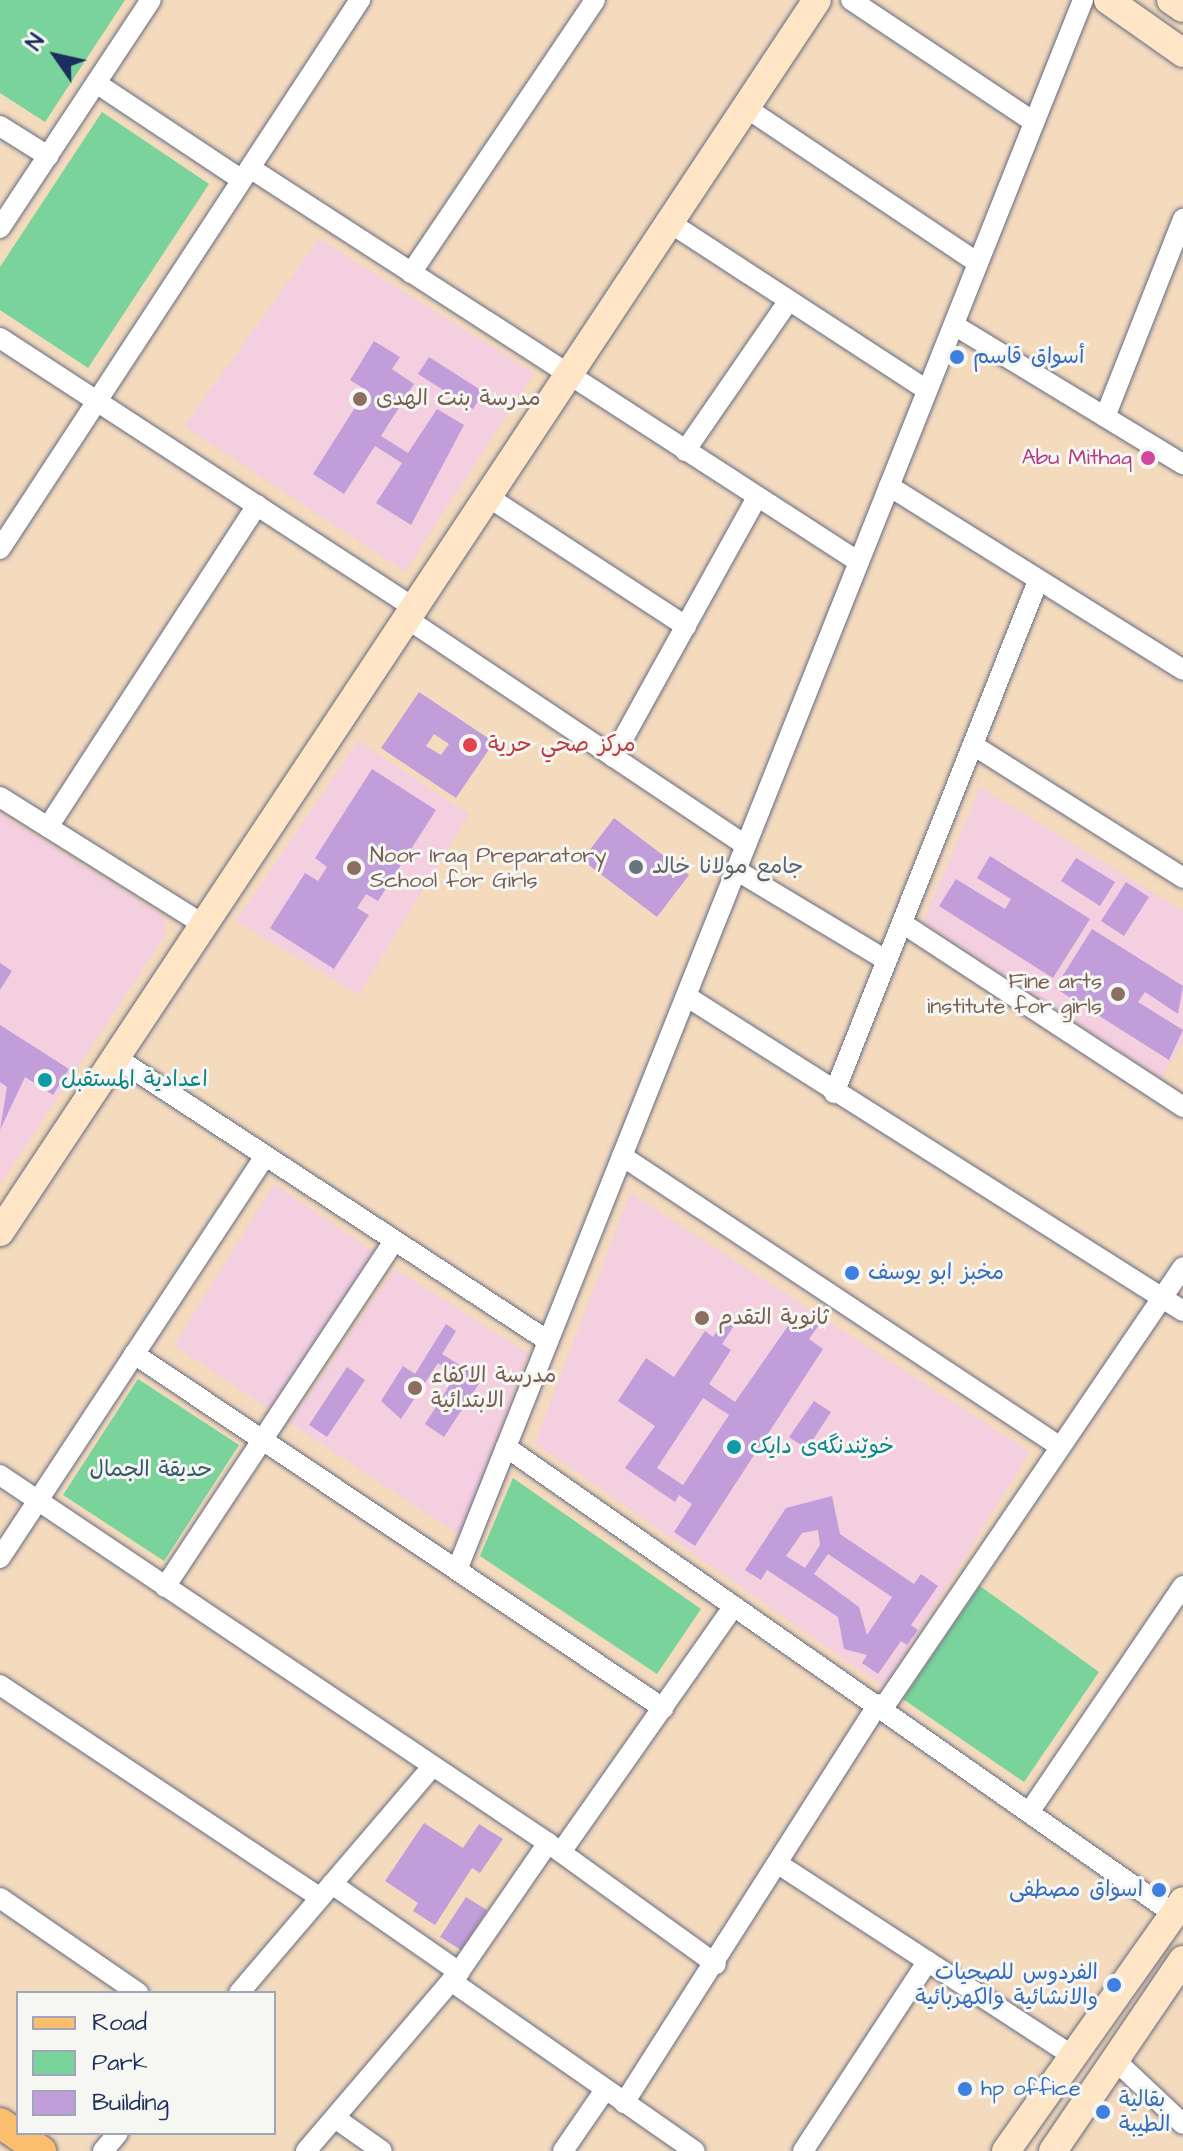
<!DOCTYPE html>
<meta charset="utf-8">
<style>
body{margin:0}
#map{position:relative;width:1183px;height:2151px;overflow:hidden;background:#f4dbbe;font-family:"Architects Daughter","Playpen Sans Arabic",sans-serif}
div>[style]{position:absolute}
.built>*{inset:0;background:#f3cfe0}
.green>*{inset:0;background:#79d39a}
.building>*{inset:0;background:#c19ed9}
.roads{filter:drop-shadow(0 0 2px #676b80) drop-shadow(0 0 2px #676b80)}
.street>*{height:20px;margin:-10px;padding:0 10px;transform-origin:10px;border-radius:10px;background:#fff}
.secondary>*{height:28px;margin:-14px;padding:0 14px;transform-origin:14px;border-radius:14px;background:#fde5c5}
.primary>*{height:30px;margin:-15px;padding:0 15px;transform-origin:15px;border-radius:15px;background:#fbbd6e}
.dots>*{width:22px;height:22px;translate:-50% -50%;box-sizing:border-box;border:4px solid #f6f6f2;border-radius:50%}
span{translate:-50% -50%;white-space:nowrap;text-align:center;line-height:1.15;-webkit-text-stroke:6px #f6f6f2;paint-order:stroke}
.shop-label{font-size:22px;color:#366cbe}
.left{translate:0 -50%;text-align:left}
.right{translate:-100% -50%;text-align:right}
.education-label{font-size:22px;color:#785e54}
.hotel-label{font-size:22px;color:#b23c85}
.health-label{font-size:22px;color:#be3a42}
.worship-label{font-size:22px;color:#5b616d}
.culture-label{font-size:22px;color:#0d838f}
.park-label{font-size:22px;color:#32586d}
.legend{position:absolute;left:16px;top:1991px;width:260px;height:144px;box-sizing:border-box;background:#f6f6f2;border:2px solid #9ea6b7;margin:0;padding:10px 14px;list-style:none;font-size:24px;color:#1b2f5e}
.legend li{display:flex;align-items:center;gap:16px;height:40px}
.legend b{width:40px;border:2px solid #9ea6b7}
.north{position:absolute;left:16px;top:16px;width:80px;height:80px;-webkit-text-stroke:6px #f6f6f2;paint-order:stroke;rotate:304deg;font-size:22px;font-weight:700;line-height:32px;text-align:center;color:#1b2f5e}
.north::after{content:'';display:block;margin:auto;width:28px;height:36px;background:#1b2f5e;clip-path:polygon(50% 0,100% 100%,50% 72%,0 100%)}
</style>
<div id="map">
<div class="built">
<i style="clip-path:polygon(319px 239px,534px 373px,405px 572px,184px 426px)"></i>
<i style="clip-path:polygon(358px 741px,469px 814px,359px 995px,236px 921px)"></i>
<i style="clip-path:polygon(980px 787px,1183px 911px,1183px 1043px,1161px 1078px,923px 922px)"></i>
<i style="clip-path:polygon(0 814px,163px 916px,166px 934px,0 1185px)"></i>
<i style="clip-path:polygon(274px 1184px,379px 1255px,275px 1413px,174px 1345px)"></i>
<i style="clip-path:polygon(630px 1193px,1030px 1452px,884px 1687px,535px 1443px)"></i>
<i style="clip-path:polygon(395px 1269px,528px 1353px,461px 1536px,290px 1423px)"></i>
</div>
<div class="green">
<i style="clip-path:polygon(0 0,125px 0,45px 122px,0 93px)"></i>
<i style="clip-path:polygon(102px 112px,209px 184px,88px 368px,0 310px,0 267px)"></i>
<i style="clip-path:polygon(138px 1379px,239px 1445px,164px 1561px,63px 1495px)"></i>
<i style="clip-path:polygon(513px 1478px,701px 1609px,657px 1674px,480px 1556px)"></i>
<i style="clip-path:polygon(980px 1586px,1099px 1672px,1024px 1782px,903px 1699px)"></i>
</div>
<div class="building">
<i style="clip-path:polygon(374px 341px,400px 357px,392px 369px,414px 384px,381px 436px,408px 453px,437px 409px,464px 425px,411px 525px,376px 503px,402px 463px,375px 446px,344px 494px,313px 474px,366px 390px,350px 380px)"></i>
<i style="clip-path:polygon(429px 357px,484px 392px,473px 409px,418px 374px)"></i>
<i style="clip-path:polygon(evenodd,419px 692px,494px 742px,456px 798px,381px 748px,419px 692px,434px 734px,449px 744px,441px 755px,426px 746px,434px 734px)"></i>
<i style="clip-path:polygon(372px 769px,436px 810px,378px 901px,366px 894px,357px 908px,369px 915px,334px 969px,270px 928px,305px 873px,318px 881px,327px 867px,315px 858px)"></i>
<i style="clip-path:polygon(614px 818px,689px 875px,657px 917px,582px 860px)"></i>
<i style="clip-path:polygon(990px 856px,1090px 919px,1053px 978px,939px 906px,956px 879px,1005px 909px,1011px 899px,977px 878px)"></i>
<i style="clip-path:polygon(1076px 858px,1115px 882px,1100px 906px,1061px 881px)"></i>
<i style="clip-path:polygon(1126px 882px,1149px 897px,1124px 936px,1101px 921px)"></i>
<i style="clip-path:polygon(1092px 929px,1183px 986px,1178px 1014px,1145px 992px,1138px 1002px,1183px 1030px,1169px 1060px,1055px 988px)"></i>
<i style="clip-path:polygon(0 963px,12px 971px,0 990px)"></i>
<i style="clip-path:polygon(0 1025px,69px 1069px,53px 1095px,25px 1077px,0 1130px,7px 1087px,0 1082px)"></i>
<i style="clip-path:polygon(evenodd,813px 1316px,821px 1322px,809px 1339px,823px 1349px,695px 1546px,674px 1532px,692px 1504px,679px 1495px,675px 1502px,625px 1468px,655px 1426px,618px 1401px,646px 1358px,674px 1377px,705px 1331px,713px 1337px,726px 1318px,735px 1324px,722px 1344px,731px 1350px,709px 1384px,735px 1402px,788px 1326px,800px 1333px,813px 1316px,703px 1398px,729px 1415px,683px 1485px,657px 1468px,703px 1398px)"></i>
<i style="clip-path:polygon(446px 1324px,456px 1331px,442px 1354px,482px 1379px,444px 1437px,425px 1424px,456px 1375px,438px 1363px,401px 1419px,381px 1401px,403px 1366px,415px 1374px)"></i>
<i style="clip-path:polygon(347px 1367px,365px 1380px,327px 1437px,309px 1425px)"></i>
<i style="clip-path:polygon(814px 1401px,831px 1412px,807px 1449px,789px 1437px)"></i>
<i style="clip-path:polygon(evenodd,832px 1496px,840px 1534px,914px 1584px,921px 1574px,938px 1586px,911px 1625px,918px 1630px,907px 1645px,901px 1641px,878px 1674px,862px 1663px,867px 1655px,844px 1649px,838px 1617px,767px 1570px,761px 1580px,745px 1570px,786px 1508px,832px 1496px,818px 1530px,820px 1545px,805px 1568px,786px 1556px,802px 1533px,818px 1530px,832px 1496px,828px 1554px,892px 1597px,867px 1635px,859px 1607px,814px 1574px,828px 1554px)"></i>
<i style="clip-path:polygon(424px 1823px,463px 1848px,479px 1824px,503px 1839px,480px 1873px,472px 1868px,435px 1925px,413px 1911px,418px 1903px,385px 1881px)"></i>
<i style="clip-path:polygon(466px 1897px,487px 1910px,461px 1950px,440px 1937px)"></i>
</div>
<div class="roads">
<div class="street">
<i style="left:851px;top:0;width:220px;rotate:33.7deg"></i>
<i style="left:96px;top:83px;width:175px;rotate:33.6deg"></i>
<i style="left:745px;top:107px;width:280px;rotate:33.8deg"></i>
<i style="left:0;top:126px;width:57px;rotate:32deg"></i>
<i style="left:250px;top:168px;width:725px;rotate:32.9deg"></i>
<i style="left:669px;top:222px;width:308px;rotate:33.1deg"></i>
<i style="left:0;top:228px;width:273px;rotate:-56.5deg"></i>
<i style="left:411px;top:273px;width:329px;rotate:-56deg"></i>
<i style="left:954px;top:325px;width:268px;rotate:31.3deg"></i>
<i style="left:0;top:338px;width:493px;rotate:33.1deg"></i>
<i style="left:1105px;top:417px;width:213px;rotate:-68.5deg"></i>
<i style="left:685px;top:451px;width:183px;rotate:-55.4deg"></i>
<i style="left:889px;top:486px;width:347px;rotate:32deg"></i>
<i style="left:487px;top:496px;width:238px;rotate:33.2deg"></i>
<i style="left:0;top:549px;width:657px;rotate:-56.75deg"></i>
<i style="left:406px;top:618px;width:409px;rotate:33.8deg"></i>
<i style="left:973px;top:745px;width:249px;rotate:32.3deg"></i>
<i style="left:613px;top:757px;width:297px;rotate:-61deg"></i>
<i style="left:0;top:797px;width:241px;rotate:32.1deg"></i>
<i style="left:48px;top:827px;width:384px;rotate:-57deg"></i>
<i style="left:736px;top:870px;width:175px;rotate:31deg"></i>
<i style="left:902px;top:923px;width:336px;rotate:33.2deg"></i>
<i style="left:686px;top:996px;width:588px;rotate:32.37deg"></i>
<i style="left:115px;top:1057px;width:518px;rotate:33.26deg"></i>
<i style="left:834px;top:1093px;width:551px;rotate:-68.28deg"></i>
<i style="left:622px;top:1156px;width:524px;rotate:33.57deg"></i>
<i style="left:134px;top:1354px;width:637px;rotate:33.79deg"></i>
<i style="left:506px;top:1447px;width:815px;rotate:34.96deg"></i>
<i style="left:0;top:1475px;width:660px;rotate:33.88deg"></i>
<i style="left:548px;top:1843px;width:207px;rotate:35.8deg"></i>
<i style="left:0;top:1558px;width:481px;rotate:-56.6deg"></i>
<i style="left:457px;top:1570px;width:1690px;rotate:-68.26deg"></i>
<i style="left:165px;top:1587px;width:415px;rotate:-56.5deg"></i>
<i style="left:0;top:1685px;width:384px;rotate:33.6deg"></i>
<i style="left:883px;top:1708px;width:533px;rotate:-55.77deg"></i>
<i style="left:1030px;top:1811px;width:272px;rotate:-55.8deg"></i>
<i style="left:561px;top:1852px;width:297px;rotate:-54.9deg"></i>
<i style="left:780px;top:1865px;width:348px;rotate:33.1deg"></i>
<i style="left:332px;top:1884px;width:155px;rotate:34.7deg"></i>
<i style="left:0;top:1898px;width:168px;rotate:34.5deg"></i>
<i style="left:451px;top:1981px;width:297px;rotate:34.9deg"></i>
<i style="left:239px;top:1993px;width:297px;rotate:-49.5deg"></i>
<i style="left:1115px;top:2060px;width:93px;rotate:43.3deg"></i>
<i style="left:624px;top:2103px;width:473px;rotate:-57.5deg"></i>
<i style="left:335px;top:2118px;width:57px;rotate:35.1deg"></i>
<i style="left:103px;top:2151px;width:23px;rotate:-50deg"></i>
<i style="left:306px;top:2151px;width:235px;rotate:-49.5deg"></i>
<i style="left:459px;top:1972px;width:157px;rotate:-55.4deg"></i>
<i style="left:563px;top:2151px;width:74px;rotate:-55.5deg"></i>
<i style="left:803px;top:2151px;width:227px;rotate:-56.7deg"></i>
</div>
<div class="secondary">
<i style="left:1108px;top:0;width:92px;rotate:35.2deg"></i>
<i style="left:1171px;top:0;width:14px;rotate:34deg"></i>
<i style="left:0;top:1232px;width:1478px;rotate:-56.45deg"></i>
<i style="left:1006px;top:2151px;width:306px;rotate:-54.7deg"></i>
<i style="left:1053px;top:2151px;width:231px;rotate:-55.8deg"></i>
</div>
<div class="primary">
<i style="left:0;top:2123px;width:50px;rotate:34.3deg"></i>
</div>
</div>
<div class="dots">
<i style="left:957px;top:357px;background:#3f7fe0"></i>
<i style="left:360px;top:399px;background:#8d6e63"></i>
<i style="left:1148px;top:458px;background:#d1479c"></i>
<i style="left:470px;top:745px;background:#e0444e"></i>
<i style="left:636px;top:867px;background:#6b7280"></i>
<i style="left:354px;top:868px;background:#8d6e63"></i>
<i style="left:1118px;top:994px;background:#8d6e63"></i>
<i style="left:45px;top:1080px;background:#0f9aa8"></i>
<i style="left:852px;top:1273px;background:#3f7fe0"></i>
<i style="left:702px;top:1318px;background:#8d6e63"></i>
<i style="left:415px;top:1388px;background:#8d6e63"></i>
<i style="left:734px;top:1447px;background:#0f9aa8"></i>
<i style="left:1159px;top:1890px;background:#3f7fe0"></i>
<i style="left:1114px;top:1985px;background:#3f7fe0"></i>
<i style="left:965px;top:2089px;background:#3f7fe0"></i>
<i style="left:1103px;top:2112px;background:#3f7fe0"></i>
</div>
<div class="shop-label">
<span class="left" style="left:973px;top:357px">أسواق قاسم</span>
<span class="left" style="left:868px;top:1273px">مخبز ابو يوسف</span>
<span class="right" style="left:1143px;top:1890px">اسواق مصطفى</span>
<span class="right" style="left:1098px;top:1985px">الفردوس للصحيات<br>والانشائية والكهربائية</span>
<span class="left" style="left:981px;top:2089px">hp office</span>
<span class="left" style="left:1119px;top:2112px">بقالية<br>الطيبة</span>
</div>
<div class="education-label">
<span class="left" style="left:376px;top:399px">مدرسة بنت الهدی</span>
<span class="left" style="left:370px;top:868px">Noor Iraq Preparatory<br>School for Girls</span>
<span class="right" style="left:1102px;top:994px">Fine arts<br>institute for girls</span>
<span class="left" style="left:718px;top:1318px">ثانوية التقدم</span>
<span class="left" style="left:431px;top:1388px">مدرسة الاكفاء<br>الابتدائية</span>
</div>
<div class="hotel-label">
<span class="right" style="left:1132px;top:458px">Abu Mithaq</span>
</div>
<div class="health-label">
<span class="left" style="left:488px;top:745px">مركز صحي حرية</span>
</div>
<div class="worship-label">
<span class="left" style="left:652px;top:867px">جامع مولانا خالد</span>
</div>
<div class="culture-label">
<span class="left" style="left:61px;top:1080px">اعدادية المستقبل</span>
<span class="left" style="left:750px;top:1447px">خوێندنگەی دایک</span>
</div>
<div class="park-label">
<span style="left:151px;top:1470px">حديقة الجمال</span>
</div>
<ul class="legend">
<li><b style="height:10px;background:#fbbd6e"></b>Road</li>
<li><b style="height:22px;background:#79d39a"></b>Park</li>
<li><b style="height:22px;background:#c19ed9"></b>Building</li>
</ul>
<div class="north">N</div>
</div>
